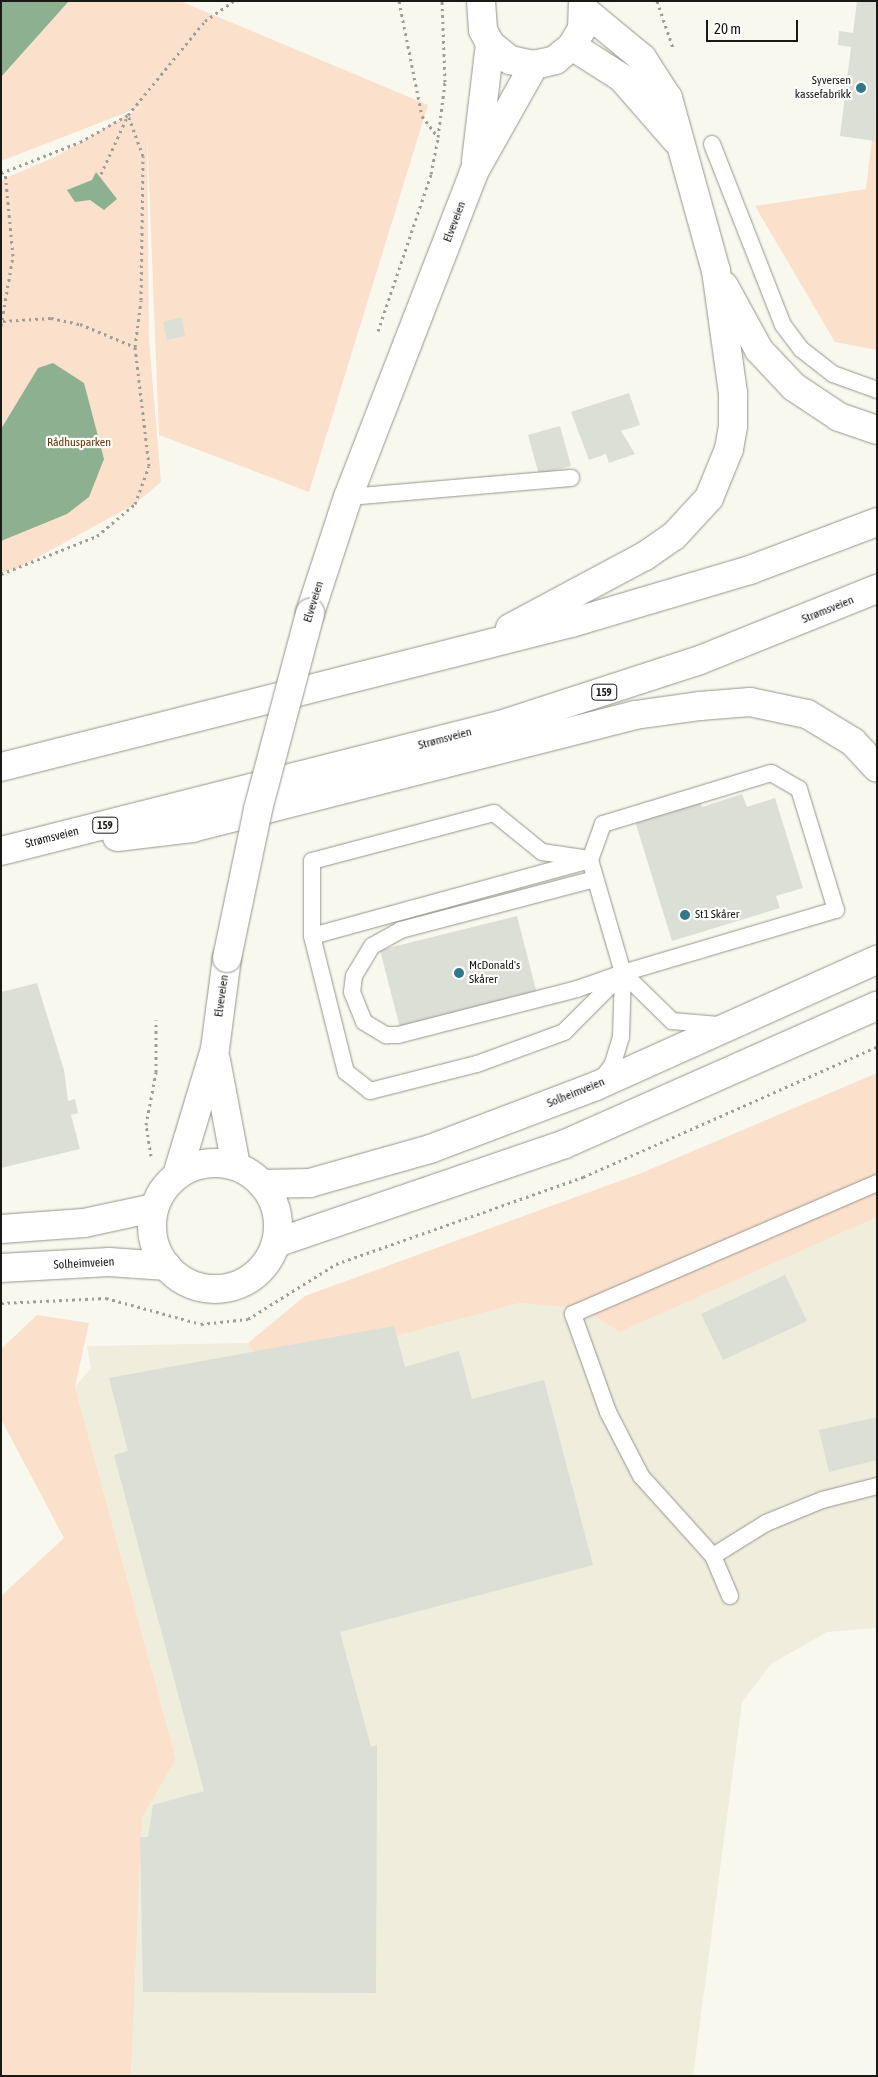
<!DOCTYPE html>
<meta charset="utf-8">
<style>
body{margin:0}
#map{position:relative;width:878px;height:2077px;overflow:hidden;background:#f9f8ee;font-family:"Asap Condensed",sans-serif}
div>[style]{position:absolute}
.built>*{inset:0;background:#efeddc}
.green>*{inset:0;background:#fbe0cb}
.water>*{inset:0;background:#8db091}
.building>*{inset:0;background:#dbdfd6}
.path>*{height:3px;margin-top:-1.5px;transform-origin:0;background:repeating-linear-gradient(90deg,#9f9e97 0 2.5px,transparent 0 6.5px)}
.roads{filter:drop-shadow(0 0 1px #96958c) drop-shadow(0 0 1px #96958c)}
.service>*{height:16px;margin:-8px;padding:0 8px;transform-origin:8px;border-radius:8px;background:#fff}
.secondary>*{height:28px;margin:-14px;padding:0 14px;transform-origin:14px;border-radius:14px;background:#fff}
.secondary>.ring{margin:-14px;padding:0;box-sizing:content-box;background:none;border:28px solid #fff;border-radius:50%}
.motorway>*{height:28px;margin:-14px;padding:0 14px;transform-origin:14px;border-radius:14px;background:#fff}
.bridges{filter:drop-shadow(0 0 1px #96958c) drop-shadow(0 0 1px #96958c)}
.secondary-bridge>*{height:28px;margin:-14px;padding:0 14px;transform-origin:14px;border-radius:14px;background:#fff}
.dots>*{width:14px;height:14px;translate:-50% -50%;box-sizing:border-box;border:2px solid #fff;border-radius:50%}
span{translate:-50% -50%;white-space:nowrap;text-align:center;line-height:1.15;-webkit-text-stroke:4.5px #fff;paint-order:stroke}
.shield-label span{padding:1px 4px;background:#fff;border:1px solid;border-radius:4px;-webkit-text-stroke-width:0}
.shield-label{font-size:11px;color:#191916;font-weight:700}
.poi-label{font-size:12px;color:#191916}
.right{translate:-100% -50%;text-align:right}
.left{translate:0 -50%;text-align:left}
.street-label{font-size:12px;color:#191916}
.park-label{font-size:12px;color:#673808}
.frame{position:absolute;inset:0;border:2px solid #191916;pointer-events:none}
.scale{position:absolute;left:706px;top:20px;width:92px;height:22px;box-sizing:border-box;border:2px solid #191916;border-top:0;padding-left:6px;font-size:15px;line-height:18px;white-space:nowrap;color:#191916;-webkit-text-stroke:4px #fff;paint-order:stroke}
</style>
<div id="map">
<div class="built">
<i style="clip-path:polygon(877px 1217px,877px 1628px,827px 1632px,771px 1664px,742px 1702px,693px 2076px,131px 2076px,142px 1818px,176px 1759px,75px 1387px,91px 1368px,87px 1346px,248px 1343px,260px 1361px,295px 1363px,520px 1303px,583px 1309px,620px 1332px)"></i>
</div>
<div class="green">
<i style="clip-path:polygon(69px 1px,180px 1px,428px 105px,309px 492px,159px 435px,147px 132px,149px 340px,161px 482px,135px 504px,18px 568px,1px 573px,1px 180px,55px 157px,143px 106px,1px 161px,1px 77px)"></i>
<i style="clip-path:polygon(877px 98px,877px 350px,835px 342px,755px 206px,866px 189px)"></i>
<i style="clip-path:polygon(877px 1073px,877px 1217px,620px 1332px,583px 1309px,520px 1303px,295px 1363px,260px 1361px,248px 1343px,305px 1296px,639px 1174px)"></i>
<i style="clip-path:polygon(37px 1315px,89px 1323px,75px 1387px,176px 1759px,142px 1818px,131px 2076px,1px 2076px,1px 1596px,64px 1538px,1px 1419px,1px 1349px)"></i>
</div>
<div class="water">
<i style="clip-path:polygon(1px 1px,69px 1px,1px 77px)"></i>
<i style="clip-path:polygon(96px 172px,117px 199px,104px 210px,90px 200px,75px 202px,67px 190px,92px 180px)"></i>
<i style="clip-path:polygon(53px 363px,84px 383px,104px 459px,89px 497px,67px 514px,1px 541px,1px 429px,38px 368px)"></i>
</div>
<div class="building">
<i style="clip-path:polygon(857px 1px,877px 1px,875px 141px,840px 136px,851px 47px,838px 45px,839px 31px,853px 33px)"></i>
<i style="clip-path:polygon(182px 317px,185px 336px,167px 340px,163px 322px)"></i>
<i style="clip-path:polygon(629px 393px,640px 425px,621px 431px,635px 454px,609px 463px,606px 454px,589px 460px,571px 412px)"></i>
<i style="clip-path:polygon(560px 426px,571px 466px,539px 475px,528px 435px)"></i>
<i style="clip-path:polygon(742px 794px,747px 807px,775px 798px,803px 888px,776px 896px,780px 908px,672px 941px,634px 818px,699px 798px,702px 807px)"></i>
<i style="clip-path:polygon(517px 916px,537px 994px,400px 1028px,380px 950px)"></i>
<i style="clip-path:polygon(37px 983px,64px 1070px,68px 1101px,75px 1099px,78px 1113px,71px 1115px,80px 1149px,1px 1168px,1px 992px)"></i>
<i style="clip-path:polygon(785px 1275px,807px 1321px,723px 1360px,701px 1314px)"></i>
<i style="clip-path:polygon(394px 1326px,405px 1367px,459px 1351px,472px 1399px,544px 1380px,593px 1565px,340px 1632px,371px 1747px,377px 1745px,376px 1993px,143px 1992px,140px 1837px,148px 1837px,153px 1805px,204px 1791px,114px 1455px,128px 1451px,109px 1378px)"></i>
<i style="clip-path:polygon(877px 1417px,877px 1460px,829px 1472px,819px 1430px)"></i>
</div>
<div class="path">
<i style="left:399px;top:1px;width:117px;rotate:78.7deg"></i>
<i style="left:422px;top:116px;width:26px;rotate:53deg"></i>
<i style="left:657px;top:1px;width:50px;rotate:71.2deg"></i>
<i style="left:1px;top:173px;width:85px;rotate:-21.4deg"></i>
<i style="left:80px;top:142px;width:55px;rotate:-29.4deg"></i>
<i style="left:128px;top:115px;width:122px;rotate:-50.7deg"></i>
<i style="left:205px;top:21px;width:35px;rotate:-35deg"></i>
<i style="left:101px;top:174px;width:65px;rotate:-65.4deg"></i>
<i style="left:3px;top:321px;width:48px;rotate:-3.6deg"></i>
<i style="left:51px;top:318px;width:30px;rotate:12deg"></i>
<i style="left:80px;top:324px;width:60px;rotate:22.7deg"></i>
<i style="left:1px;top:326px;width:71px;rotate:-80.3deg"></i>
<i style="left:13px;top:256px;width:84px;rotate:-95.4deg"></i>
<i style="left:378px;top:331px;width:166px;rotate:-71.3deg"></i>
<i style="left:431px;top:174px;width:38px;rotate:-79deg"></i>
<i style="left:438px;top:137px;width:55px;rotate:-82.7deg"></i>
<i style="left:445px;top:82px;width:81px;rotate:-92.1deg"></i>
<i style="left:1px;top:574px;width:103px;rotate:-21.6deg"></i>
<i style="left:97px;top:536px;width:50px;rotate:-40.1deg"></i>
<i style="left:135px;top:504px;width:40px;rotate:-69.8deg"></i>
<i style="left:149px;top:466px;width:120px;rotate:-96.7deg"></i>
<i style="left:135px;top:347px;width:47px;rotate:-82.7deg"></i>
<i style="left:141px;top:300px;width:144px;rotate:-89.2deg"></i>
<i style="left:143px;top:156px;width:44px;rotate:-110.1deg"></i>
<i style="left:151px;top:1156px;width:31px;rotate:-99deg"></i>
<i style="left:146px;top:1125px;width:54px;rotate:-79.3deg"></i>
<i style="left:156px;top:1072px;width:52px;rotate:-90deg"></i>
<i style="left:1px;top:1303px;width:105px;rotate:-2.7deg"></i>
<i style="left:106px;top:1298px;width:98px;rotate:15.3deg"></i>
<i style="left:201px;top:1324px;width:47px;rotate:-6.1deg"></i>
<i style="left:248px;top:1319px;width:104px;rotate:-32deg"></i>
<i style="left:336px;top:1264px;width:262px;rotate:-19.4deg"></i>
<i style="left:583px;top:1177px;width:321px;rotate:-23.9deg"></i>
</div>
<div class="roads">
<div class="service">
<i style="left:712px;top:144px;width:194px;rotate:68.6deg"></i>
<i style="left:783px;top:325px;width:30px;rotate:53deg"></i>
<i style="left:801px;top:349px;width:41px;rotate:38deg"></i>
<i style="left:833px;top:374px;width:47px;rotate:20deg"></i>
<i style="left:348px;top:497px;width:224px;rotate:-4.9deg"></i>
<i style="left:590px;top:860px;width:288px;rotate:164.7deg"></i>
<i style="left:312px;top:936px;width:140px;rotate:76deg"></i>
<i style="left:346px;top:1072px;width:31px;rotate:38deg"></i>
<i style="left:370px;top:1091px;width:110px;rotate:-14.2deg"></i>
<i style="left:477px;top:1064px;width:93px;rotate:-20.2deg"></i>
<i style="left:564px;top:1032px;width:79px;rotate:-45deg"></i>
<i style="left:595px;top:879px;width:201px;rotate:165.3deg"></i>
<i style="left:401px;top:930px;width:33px;rotate:151deg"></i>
<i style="left:372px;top:946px;width:35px;rotate:121deg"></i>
<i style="left:354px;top:976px;width:16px;rotate:97deg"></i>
<i style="left:352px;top:992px;width:32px;rotate:68deg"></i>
<i style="left:364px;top:1022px;width:26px;rotate:31deg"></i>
<i style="left:386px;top:1035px;width:12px"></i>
<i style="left:398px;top:1035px;width:185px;rotate:-14.4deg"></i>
<i style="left:577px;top:989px;width:49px;rotate:-19.2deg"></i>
<i style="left:623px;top:973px;width:222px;rotate:-16.5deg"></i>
<i style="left:836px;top:910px;width:127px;rotate:-107deg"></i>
<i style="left:799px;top:789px;width:32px;rotate:-150deg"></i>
<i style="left:771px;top:773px;width:176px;rotate:163.1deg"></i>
<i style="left:603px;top:824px;width:38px;rotate:110deg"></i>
<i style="left:590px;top:860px;width:118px;rotate:73.7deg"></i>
<i style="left:623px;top:973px;width:64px;rotate:91.8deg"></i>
<i style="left:621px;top:1037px;width:28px;rotate:107deg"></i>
<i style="left:613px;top:1064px;width:20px;rotate:127deg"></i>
<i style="left:312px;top:936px;width:75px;rotate:-90deg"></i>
<i style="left:312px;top:861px;width:188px;rotate:-14.8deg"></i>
<i style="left:494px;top:813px;width:62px;rotate:39.1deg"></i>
<i style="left:542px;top:852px;width:41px;rotate:8.3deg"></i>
<i style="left:623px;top:973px;width:69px;rotate:44.4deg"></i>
<i style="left:672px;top:1021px;width:47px;rotate:4.9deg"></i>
<i style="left:713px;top:1556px;width:62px;rotate:-31.9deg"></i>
<i style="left:766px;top:1523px;width:61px;rotate:-22.3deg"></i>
<i style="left:822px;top:1500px;width:57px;rotate:-14.3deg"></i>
<i style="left:730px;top:1596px;width:43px;rotate:-113deg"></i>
<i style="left:713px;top:1556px;width:108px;rotate:-132deg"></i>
<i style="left:641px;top:1476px;width:72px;rotate:-117.3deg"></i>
<i style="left:608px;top:1412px;width:104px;rotate:-109.7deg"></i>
<i style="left:573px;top:1314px;width:331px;rotate:-23.3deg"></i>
</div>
<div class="secondary">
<i style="left:481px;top:1px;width:29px;rotate:86deg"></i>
<i style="left:483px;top:30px;width:16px;rotate:63deg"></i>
<i style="left:490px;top:44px;width:26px;rotate:39deg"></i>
<i style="left:510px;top:60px;width:25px;rotate:12deg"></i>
<i style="left:534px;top:65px;width:22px;rotate:-13deg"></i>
<i style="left:555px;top:60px;width:22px;rotate:-39deg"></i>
<i style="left:572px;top:46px;width:20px;rotate:-60deg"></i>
<i style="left:582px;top:29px;width:28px;rotate:-88deg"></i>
<i style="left:476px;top:161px;width:118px;rotate:-83.2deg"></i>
<i style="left:310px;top:613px;width:122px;rotate:-71.9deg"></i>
<i style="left:348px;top:497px;width:349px;rotate:-68.8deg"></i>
<i style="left:474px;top:172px;width:123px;rotate:-60.7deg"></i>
<i style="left:216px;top:1060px;width:108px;rotate:79.3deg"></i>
<i class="ring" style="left:152px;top:1163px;width:98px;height:98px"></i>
<i style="left:177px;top:1175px;width:132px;rotate:-73.2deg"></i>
<i style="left:215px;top:1049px;width:92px;rotate:-82.5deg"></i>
<i style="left:262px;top:1184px;width:48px;rotate:-1.2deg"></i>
<i style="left:310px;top:1183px;width:125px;rotate:-15.8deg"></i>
<i style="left:430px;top:1149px;width:178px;rotate:-20.8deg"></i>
<i style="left:596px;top:1086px;width:308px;rotate:-24.2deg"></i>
<i style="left:1px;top:1229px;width:83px;rotate:-4.1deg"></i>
<i style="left:84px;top:1223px;width:72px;rotate:-12.1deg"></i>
<i style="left:276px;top:1243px;width:305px;rotate:-18.9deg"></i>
<i style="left:565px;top:1144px;width:341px;rotate:-23.9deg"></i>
<i style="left:1px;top:1268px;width:108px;rotate:-3.2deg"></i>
<i style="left:109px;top:1262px;width:58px;rotate:3.9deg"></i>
</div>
<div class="motorway">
<i style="left:572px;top:46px;width:59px;rotate:32.6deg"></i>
<i style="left:622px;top:78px;width:82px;rotate:48.9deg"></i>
<i style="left:724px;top:286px;width:73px;rotate:61.3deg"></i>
<i style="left:759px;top:350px;width:51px;rotate:46.6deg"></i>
<i style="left:794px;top:387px;width:54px;rotate:33.7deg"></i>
<i style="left:839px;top:417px;width:40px;rotate:18.9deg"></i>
<i style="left:510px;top:628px;width:153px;rotate:-28.1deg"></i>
<i style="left:645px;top:556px;width:35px;rotate:-35deg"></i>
<i style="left:674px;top:536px;width:52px;rotate:-47.4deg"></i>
<i style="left:709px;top:498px;width:53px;rotate:-67.8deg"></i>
<i style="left:729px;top:449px;width:23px;rotate:-80deg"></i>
<i style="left:733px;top:426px;width:33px;rotate:-90deg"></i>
<i style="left:733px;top:393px;width:123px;rotate:-97.9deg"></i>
<i style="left:716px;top:271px;width:180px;rotate:-105.5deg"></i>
<i style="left:668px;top:98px;width:48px;rotate:-123deg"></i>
<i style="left:642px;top:58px;width:75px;rotate:-140.4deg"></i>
<i style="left:1px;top:767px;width:588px;rotate:-14.18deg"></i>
<i style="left:571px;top:623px;width:187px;rotate:-16.5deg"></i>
<i style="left:750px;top:570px;width:136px;rotate:-20.7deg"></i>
<i style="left:117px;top:837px;width:76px;rotate:-6.8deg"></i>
<i style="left:192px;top:828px;width:457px;rotate:-14.3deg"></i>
<i style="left:635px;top:715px;width:66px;rotate:-7.9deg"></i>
<i style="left:700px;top:706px;width:50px;rotate:-4.6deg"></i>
<i style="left:750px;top:702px;width:58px;rotate:11.9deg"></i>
<i style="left:807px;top:714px;width:54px;rotate:31.3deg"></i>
<i style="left:853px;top:742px;width:35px;rotate:47deg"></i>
<i style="left:1px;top:851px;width:515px;rotate:-14.17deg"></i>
<i style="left:500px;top:725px;width:210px;rotate:-18deg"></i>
<i style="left:700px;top:660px;width:191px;rotate:-21.9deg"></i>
</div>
</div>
<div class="bridges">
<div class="secondary-bridge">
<i style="left:227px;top:958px;width:152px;rotate:-78.2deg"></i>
<i style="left:258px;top:809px;width:203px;rotate:-75.1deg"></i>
</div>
</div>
<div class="dots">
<i style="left:861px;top:88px;background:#337787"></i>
<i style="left:685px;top:915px;background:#337787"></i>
<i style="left:459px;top:973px;background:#337787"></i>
</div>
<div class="shield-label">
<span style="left:604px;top:692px">159</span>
<span style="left:105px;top:825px">159</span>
</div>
<div class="poi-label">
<span class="right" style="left:851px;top:88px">Syversen<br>kassefabrikk</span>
<span class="left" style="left:695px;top:915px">St1 Skårer</span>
<span class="left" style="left:469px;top:973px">McDonald's<br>Skårer</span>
</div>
<div class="street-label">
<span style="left:455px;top:222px;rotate:-69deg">Elveveien</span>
<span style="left:314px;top:602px;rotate:-73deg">Elveveien</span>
<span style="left:828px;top:610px;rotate:-22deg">Strømsveien</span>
<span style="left:445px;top:739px;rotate:-15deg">Strømsveien</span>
<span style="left:52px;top:838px;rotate:-14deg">Strømsveien</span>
<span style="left:222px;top:996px;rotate:-82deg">Elveveien</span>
<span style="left:576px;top:1093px;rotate:-22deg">Solheimveien</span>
<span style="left:84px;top:1264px;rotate:-3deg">Solheimveien</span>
</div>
<div class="park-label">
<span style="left:79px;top:443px">Rådhusparken</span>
</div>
<div class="frame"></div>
<div class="scale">20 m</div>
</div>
